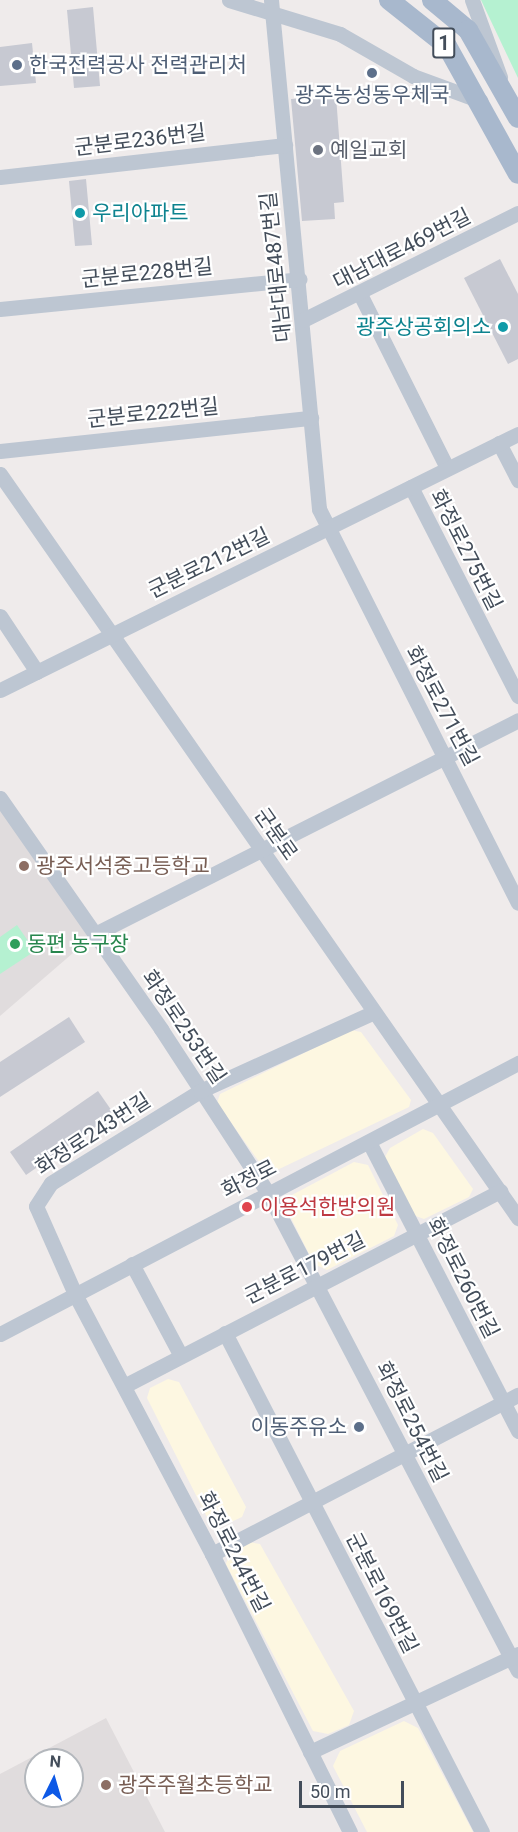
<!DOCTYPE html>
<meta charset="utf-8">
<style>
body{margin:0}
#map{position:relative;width:518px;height:1832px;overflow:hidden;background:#efebeb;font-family:Roboto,"Noto Sans KR",sans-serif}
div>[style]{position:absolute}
.commercial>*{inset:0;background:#fdf7e1}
.education>*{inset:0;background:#e0dcdd}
.green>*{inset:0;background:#b5f1d1}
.building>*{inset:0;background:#c7c9d2}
.minor>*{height:15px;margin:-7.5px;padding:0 7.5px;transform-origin:7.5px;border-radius:7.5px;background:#bdc6d2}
.major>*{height:20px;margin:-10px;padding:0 10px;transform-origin:10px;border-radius:10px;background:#a8b8cd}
.dots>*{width:16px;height:16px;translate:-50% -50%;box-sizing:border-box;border:3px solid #fff;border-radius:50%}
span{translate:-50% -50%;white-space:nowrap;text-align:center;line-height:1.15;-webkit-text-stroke:4.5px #fff;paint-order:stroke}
.shield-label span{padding:2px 4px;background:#fff;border:2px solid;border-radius:4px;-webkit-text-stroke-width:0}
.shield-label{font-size:20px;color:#434d5a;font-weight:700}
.service-label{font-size:21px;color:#4e5e75}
.left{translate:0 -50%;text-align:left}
.right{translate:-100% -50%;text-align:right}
.street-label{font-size:21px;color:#434d5a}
.worship-label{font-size:21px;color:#5b616d}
.culture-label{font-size:21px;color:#0d838f}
.education-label{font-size:21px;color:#785e54}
.leisure-label{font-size:21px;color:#27864d}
.health-label{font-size:21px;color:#be3a42}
.north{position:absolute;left:24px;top:1748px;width:60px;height:60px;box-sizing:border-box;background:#fff;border:2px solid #b4b8bd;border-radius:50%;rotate:5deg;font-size:16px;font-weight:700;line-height:24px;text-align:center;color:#434d5a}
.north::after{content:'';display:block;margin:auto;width:21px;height:27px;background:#0d59e6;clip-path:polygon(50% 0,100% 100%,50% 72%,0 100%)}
.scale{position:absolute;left:299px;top:1781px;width:105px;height:27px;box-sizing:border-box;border:3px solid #434d5a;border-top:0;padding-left:8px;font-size:18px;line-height:21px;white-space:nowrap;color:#434d5a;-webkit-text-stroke:4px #fff;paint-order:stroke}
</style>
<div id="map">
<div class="commercial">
<i style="clip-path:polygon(351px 1030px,361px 1032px,411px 1100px,409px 1107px,275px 1171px,265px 1170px,217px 1103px,220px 1094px)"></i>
<i style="clip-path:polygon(423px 1129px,433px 1133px,473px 1189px,469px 1197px,424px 1219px,413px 1215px,385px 1157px,390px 1148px)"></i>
<i style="clip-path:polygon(354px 1162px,368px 1165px,398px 1225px,394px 1236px,327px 1270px,314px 1264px,286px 1208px,290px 1196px)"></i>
<i style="clip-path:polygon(168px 1379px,179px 1382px,246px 1507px,242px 1517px,220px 1527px,210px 1523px,147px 1398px,150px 1388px)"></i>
<i style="clip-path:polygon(248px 1542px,260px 1544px,354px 1711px,349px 1725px,328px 1734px,313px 1731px,226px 1564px,230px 1551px)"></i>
<i style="clip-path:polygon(404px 1721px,418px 1728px,473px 1832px,367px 1832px,333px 1766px,340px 1751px)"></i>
</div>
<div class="education">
<i style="clip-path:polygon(0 798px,95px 934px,0 1016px)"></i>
<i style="clip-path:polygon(evenodd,106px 1718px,165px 1832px,0 1832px,0 1774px,106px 1718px,36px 1760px,72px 1760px,72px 1796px,36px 1796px,36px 1760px)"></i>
</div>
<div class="green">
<i style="clip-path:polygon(481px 0,518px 0,518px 78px)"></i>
<i style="clip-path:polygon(17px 925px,35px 951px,0 974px,0 937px)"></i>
</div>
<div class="building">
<i style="clip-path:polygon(93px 7px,100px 86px,74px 88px,67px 10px)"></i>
<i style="clip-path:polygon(32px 43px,36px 83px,0 86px,0 47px)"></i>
<i style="clip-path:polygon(336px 96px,344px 202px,334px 203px,335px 219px,302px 221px,291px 99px)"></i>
<i style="clip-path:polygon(86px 179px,92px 245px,75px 246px,69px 181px)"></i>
<i style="clip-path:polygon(500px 259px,518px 294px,518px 359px,508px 364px,464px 278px)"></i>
<i style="clip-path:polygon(69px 1017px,85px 1042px,0 1097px,0 1062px)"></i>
<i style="clip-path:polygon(98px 1091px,114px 1114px,26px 1175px,10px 1152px)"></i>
</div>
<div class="minor">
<i style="left:229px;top:0;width:116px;rotate:17deg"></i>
<i style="left:340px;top:34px;width:84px;rotate:29.9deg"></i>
<i style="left:413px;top:76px;width:72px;rotate:20.2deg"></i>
<i style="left:271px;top:0;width:511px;rotate:84.61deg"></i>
<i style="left:319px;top:509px;width:441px;rotate:63.2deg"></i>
<i style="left:472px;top:0;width:82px;rotate:70deg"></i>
<i style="left:0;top:177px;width:287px;rotate:-6.4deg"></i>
<i style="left:360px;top:294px;width:195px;rotate:63.4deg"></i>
<i style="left:0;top:309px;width:301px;rotate:-5.7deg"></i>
<i style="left:303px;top:320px;width:240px;rotate:-26.5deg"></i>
<i style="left:499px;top:443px;width:42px;rotate:62.8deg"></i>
<i style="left:0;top:451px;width:313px;rotate:-6.1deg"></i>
<i style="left:0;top:474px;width:907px;rotate:55.15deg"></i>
<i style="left:411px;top:487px;width:235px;rotate:62.9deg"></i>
<i style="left:0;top:616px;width:67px;rotate:56.5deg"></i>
<i style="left:0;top:690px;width:578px;rotate:-26.3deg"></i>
<i style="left:0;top:798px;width:282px;rotate:55.1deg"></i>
<i style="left:161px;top:1029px;width:196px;rotate:56.9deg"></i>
<i style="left:268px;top:1193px;width:539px;rotate:62.39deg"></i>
<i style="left:95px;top:934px;width:474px;rotate:-26.8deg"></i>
<i style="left:370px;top:1144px;width:323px;rotate:62.7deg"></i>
<i style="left:132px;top:1264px;width:104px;rotate:62deg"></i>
<i style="left:225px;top:1333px;width:561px;rotate:62.75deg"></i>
<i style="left:0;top:1334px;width:585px;rotate:-27.62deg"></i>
<i style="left:124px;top:1386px;width:424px;rotate:-27.4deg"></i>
<i style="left:212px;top:1554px;width:345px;rotate:-27.5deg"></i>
<i style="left:310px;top:1752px;width:230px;rotate:-25.2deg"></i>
<i style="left:350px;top:1832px;width:310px;rotate:-116.4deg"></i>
<i style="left:212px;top:1554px;width:294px;rotate:-117.8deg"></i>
<i style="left:75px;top:1294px;width:96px;rotate:-113.9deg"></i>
<i style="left:36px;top:1206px;width:27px;rotate:-57deg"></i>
<i style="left:51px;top:1183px;width:175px;rotate:-31.7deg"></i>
<i style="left:200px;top:1091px;width:191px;rotate:-24.4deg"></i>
</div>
<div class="major">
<i style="left:389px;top:0;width:74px;rotate:38.4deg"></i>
<i style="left:447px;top:46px;width:146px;rotate:61deg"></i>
<i style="left:432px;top:0;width:47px;rotate:39.8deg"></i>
<i style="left:468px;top:30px;width:101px;rotate:60.4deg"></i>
</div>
<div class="dots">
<i style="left:17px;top:65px;background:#5c6f8a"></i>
<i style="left:372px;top:73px;background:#5c6f8a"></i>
<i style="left:318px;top:150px;background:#6b7280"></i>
<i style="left:80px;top:213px;background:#0f9aa8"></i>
<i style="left:503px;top:327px;background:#0f9aa8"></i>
<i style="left:24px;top:866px;background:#8d6e63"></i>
<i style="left:15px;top:944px;background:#2e9e5b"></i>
<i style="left:247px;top:1207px;background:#e0444e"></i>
<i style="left:359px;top:1427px;background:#5c6f8a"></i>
<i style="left:106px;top:1785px;background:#8d6e63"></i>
</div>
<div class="shield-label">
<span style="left:444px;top:43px">1</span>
</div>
<div class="service-label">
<span class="left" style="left:29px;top:65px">한국전력공사 전력관리처</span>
<span style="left:372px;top:95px">광주농성동우체국</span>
<span class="right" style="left:347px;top:1427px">이동주유소</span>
</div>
<div class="street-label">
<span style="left:140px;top:140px;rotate:-7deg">군분로236번길</span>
<span style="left:402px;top:249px;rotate:-27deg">대남대로469번길</span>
<span style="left:276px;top:267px;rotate:-96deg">대남대로487번길</span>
<span style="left:147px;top:273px;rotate:-6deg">군분로228번길</span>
<span style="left:153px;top:413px;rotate:-6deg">군분로222번길</span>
<span style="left:466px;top:550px;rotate:63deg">화정로275번길</span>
<span style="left:209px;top:563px;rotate:-26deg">군분로212번길</span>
<span style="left:442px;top:706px;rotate:62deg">화정로271번길</span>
<span style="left:276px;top:834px;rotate:55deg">군분로</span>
<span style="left:184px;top:1027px;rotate:56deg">화정로253번길</span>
<span style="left:93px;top:1134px;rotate:-33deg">화정로243번길</span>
<span style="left:249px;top:1179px;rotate:-27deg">화정로</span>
<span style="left:305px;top:1268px;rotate:-27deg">군분로179번길</span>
<span style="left:463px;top:1278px;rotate:63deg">화정로260번길</span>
<span style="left:412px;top:1422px;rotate:63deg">화정로254번길</span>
<span style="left:234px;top:1552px;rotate:63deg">화정로244번길</span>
<span style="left:382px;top:1593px;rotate:63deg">군분로169번길</span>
</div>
<div class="worship-label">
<span class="left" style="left:330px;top:150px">예일교회</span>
</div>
<div class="culture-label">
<span class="left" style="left:92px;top:213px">우리아파트</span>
<span class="right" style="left:491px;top:327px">광주상공회의소</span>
</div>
<div class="education-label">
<span class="left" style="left:36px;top:866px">광주서석중고등학교</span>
<span class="left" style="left:118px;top:1785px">광주주월초등학교</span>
</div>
<div class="leisure-label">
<span class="left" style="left:27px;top:944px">동편 농구장</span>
</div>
<div class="health-label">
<span class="left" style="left:260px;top:1207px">이용석한방의원</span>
</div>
<div class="north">N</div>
<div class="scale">50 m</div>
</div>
